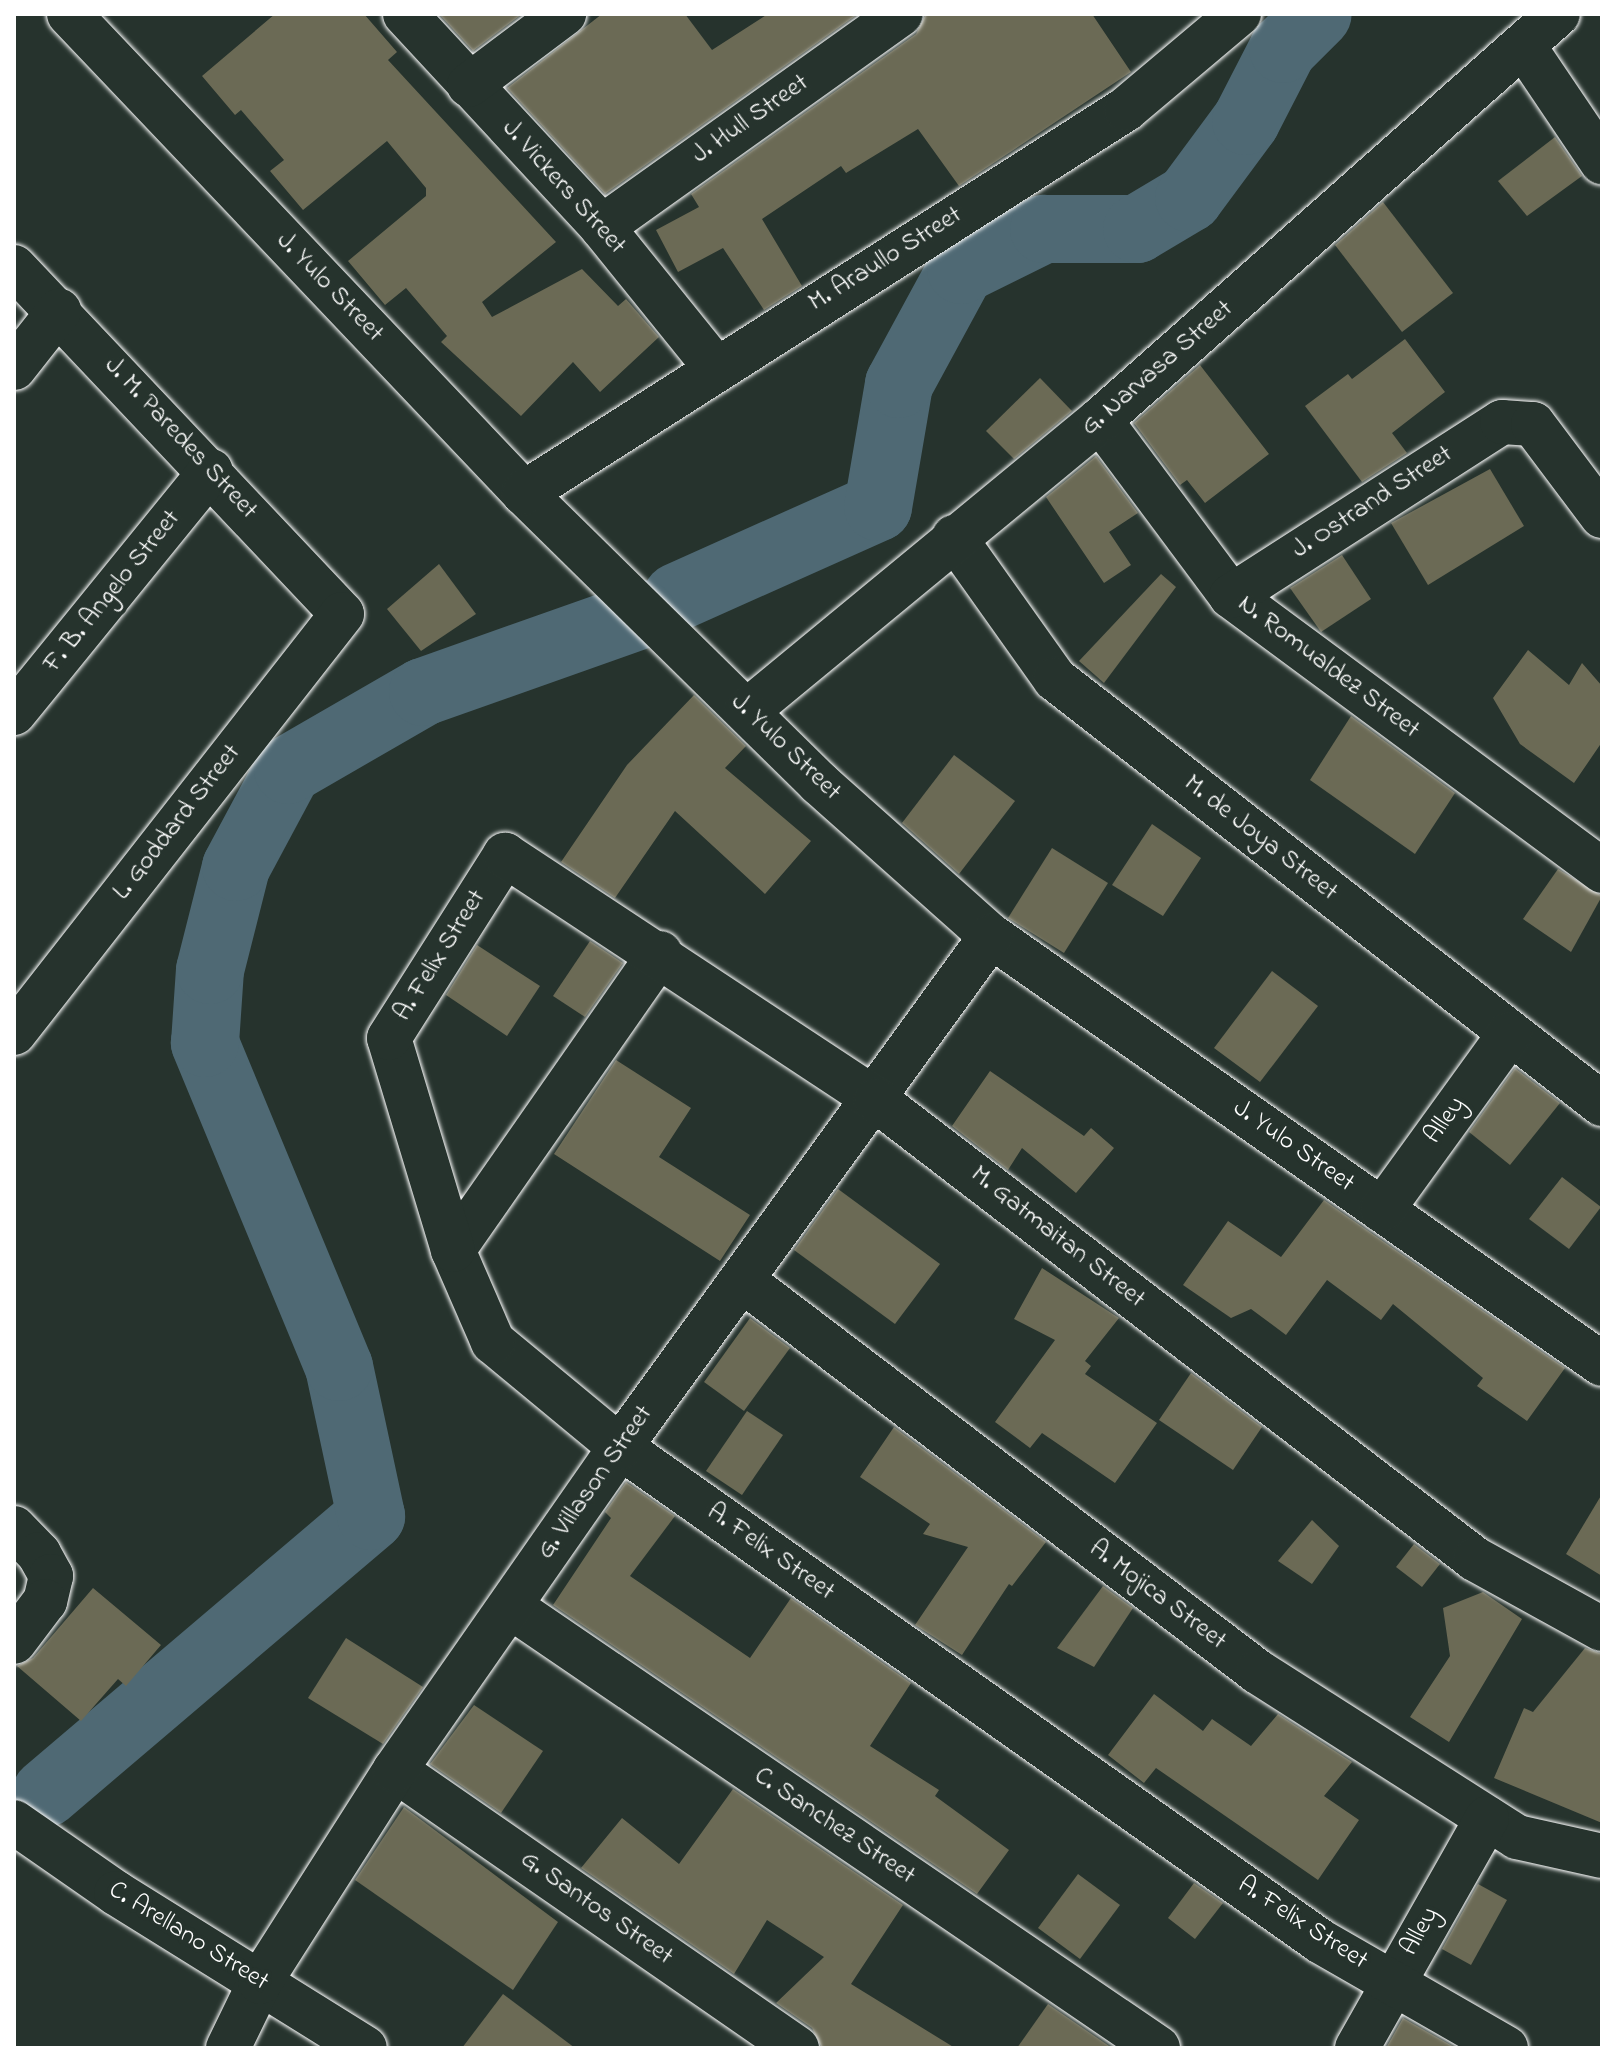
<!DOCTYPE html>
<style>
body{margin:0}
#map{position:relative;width:1616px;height:2062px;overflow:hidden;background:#26332d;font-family:"Indie Flower",sans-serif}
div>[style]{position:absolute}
.river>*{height:68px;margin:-34px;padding:0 34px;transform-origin:34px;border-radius:34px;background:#4f6974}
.building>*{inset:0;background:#6b6a55}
.roads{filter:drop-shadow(0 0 2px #fff) drop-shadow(0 0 2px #fff)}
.minor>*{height:44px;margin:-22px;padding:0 22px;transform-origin:22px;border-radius:22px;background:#26332d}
span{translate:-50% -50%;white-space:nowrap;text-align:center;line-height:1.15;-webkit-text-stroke:8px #26332d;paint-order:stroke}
.street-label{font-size:26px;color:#fff}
.frame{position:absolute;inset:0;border:16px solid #fff;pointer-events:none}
</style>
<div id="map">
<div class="river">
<i style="left:677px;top:597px;width:220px;rotate:-24.1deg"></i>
<i style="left:878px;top:507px;width:125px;rotate:-80.3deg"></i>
<i style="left:899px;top:384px;width:130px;rotate:-61.5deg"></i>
<i style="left:961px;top:270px;width:93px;rotate:-26.3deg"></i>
<i style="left:1044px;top:229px;width:93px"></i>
<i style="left:1137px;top:229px;width:61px;rotate:-30.8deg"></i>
<i style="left:1189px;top:198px;width:96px;rotate:-53.5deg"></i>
<i style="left:1246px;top:121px;width:81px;rotate:-62.8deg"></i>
<i style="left:1283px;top:49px;width:49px;rotate:-45deg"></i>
<i style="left:46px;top:1793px;width:427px;rotate:-40.4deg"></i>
<i style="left:371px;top:1516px;width:152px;rotate:-102.1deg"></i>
<i style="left:339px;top:1367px;width:351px;rotate:-112.5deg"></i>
<i style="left:205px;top:1043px;width:73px;rotate:-86.1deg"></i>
<i style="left:210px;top:970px;width:106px;rotate:-75.8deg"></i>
<i style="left:236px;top:867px;width:110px;rotate:-61.8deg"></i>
<i style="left:288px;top:770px;width:156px;rotate:-30deg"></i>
<i style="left:423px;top:692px;width:233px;rotate:-19.5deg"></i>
</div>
<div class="building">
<i style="clip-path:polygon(275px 14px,364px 14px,397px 52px,388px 60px,556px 242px,482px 302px,492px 317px,582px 269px,618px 306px,626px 299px,659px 337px,600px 392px,573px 362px,521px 416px,441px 342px,447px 336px,406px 288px,385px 305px,348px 261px,426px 196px,426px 188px,387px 141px,303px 210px,270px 171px,284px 160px,241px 110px,235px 115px,202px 76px)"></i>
<i style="clip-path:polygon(439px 14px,522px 14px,473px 51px)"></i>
<i style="clip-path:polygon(602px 14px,685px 14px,712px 50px,768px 14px,858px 14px,605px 194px,507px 88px)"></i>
<i style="clip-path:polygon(926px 14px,1092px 14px,1131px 72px,959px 186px,918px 129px,846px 173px,841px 166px,762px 219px,802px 286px,764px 310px,723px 248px,678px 272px,656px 230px,699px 207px,691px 194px,916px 34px)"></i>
<i style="clip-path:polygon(1555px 137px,1582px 176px,1527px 216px,1498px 181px)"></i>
<i style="clip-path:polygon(1383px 202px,1453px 293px,1402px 332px,1335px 245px)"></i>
<i style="clip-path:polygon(1405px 339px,1445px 392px,1392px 433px,1407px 453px,1362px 482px,1305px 406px,1348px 374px,1352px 379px)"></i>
<i style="clip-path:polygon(1200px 365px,1269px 454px,1205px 503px,1187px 480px,1180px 485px,1134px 423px)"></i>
<i style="clip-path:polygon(1040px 378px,1072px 411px,1014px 459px,986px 431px)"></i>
<i style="clip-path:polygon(1096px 456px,1138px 513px,1109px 532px,1131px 565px,1104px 583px,1046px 497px)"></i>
<i style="clip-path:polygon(1490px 469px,1524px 526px,1428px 585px,1391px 523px)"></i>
<i style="clip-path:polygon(1342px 555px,1371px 599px,1321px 632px,1290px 588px)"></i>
<i style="clip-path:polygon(439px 564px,476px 614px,421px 651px,387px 609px)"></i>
<i style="clip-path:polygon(1161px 574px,1176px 587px,1104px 683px,1079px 661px)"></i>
<i style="clip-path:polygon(1528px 650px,1569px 685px,1582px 663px,1602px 686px,1602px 742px,1574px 783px,1520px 744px,1493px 698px)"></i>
<i style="clip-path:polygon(694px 695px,746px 746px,725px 768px,811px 841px,765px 894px,675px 811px,615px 898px,561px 862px,627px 765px)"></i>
<i style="clip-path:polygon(1351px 716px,1455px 793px,1415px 854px,1310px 780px)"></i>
<i style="clip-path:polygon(954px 755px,1015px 801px,959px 874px,902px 823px)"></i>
<i style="clip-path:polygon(1152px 824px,1201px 858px,1163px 916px,1112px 885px)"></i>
<i style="clip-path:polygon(1052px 848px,1108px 883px,1064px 953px,1008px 918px)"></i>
<i style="clip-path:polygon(1558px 869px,1602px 896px,1571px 952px,1523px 919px)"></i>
<i style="clip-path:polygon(590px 941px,623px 963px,585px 1017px,553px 996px)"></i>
<i style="clip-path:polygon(477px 945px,540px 986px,507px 1036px,446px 995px)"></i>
<i style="clip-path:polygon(1272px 971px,1318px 1006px,1260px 1082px,1214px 1048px)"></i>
<i style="clip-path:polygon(616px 1060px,691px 1108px,659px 1157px,750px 1215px,720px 1261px,554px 1154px)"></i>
<i style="clip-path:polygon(1515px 1068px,1560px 1103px,1510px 1165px,1469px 1132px)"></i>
<i style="clip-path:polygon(990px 1071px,1084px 1136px,1091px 1128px,1114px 1148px,1076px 1193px,1022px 1148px,1008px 1170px,952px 1126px)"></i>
<i style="clip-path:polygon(1562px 1177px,1601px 1207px,1569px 1249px,1529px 1219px)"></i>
<i style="clip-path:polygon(838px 1189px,940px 1264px,895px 1324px,794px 1250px)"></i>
<i style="clip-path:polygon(1324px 1200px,1565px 1368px,1527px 1421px,1477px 1386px,1483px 1378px,1393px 1304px,1381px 1320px,1327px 1280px,1286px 1335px,1251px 1309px,1231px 1318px,1183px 1285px,1228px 1221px,1281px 1257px)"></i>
<i style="clip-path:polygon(1042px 1268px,1119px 1318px,1085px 1361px,1091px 1366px,1085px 1374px,1157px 1423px,1115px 1483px,1042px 1433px,1030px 1448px,995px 1422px,1055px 1340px,1014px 1319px)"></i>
<i style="clip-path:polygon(750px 1318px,790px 1348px,744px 1411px,704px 1382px)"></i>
<i style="clip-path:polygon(1191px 1373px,1262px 1427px,1233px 1470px,1159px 1420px)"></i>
<i style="clip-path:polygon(747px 1411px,783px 1435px,742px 1495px,706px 1471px)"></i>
<i style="clip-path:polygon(894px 1427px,1046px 1542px,1012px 1586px,1009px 1584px,962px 1655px,915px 1625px,968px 1547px,923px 1534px,930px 1524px,860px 1477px)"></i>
<i style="clip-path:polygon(626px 1482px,675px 1516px,630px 1576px,750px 1658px,791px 1598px,911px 1683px,870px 1746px,939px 1790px,935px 1796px,1009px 1850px,977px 1894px,553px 1605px,611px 1518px,605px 1512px)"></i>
<i style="clip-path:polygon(1602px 1494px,1602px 1576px,1566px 1554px)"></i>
<i style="clip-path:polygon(1312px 1520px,1339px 1546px,1312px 1584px,1278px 1561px)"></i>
<i style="clip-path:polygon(1414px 1544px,1440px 1564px,1422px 1587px,1396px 1567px)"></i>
<i style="clip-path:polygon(1103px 1586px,1133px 1608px,1094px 1667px,1057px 1648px)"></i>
<i style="clip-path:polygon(93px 1588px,161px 1645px,126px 1686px,118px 1679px,81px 1721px,17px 1666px,33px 1658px)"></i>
<i style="clip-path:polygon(1483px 1592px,1522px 1619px,1449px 1742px,1410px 1717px,1450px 1656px,1443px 1608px)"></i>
<i style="clip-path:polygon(346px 1638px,423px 1687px,383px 1744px,308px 1698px)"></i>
<i style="clip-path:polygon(1585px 1648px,1602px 1654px,1602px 1823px,1494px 1778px,1524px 1708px,1533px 1712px)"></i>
<i style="clip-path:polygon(1154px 1694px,1203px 1731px,1212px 1719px,1251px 1746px,1278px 1714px,1352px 1762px,1324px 1796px,1359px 1820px,1318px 1880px,1156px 1768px,1144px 1783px,1108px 1755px)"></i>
<i style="clip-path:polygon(474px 1705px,543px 1751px,501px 1813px,430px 1764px)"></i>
<i style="clip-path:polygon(733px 1789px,903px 1905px,851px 1984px,955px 2048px,822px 2048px,812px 2028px,776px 2003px,824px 1957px,767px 1920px,734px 1974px,581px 1868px,622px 1818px,679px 1864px)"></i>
<i style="clip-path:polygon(404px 1807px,558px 1922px,513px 1990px,355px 1880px)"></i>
<i style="clip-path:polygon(1078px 1874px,1120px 1905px,1080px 1959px,1038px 1928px)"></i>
<i style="clip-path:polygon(1194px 1883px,1223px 1903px,1195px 1939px,1168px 1918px)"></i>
<i style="clip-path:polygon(1478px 1884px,1507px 1900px,1471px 1965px,1442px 1949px)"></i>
<i style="clip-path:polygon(503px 1994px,575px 2048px,462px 2048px)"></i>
<i style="clip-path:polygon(1048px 2004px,1112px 2048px,1017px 2048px)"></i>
<i style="clip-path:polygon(1403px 2018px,1456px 2048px,1386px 2048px)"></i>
</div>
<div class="roads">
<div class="minor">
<i style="left:69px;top:14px;width:661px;rotate:46.47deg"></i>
<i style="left:524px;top:493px;width:414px;rotate:44.5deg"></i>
<i style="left:819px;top:783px;width:230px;rotate:41.7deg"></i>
<i style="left:991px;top:936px;width:746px;rotate:35.01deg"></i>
<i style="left:405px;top:14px;width:290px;rotate:47.2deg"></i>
<i style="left:602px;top:227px;width:180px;rotate:51.1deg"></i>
<i style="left:1525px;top:48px;width:138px;rotate:56deg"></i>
<i style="left:469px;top:85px;width:119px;rotate:-36.8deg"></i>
<i style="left:602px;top:227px;width:367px;rotate:-35.5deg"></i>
<i style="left:14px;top:267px;width:477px;rotate:46.6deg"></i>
<i style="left:342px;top:614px;width:532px;rotate:128.05deg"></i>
<i style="left:14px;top:368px;width:73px;rotate:-51.7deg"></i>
<i style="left:1100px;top:420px;width:219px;rotate:53.3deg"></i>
<i style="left:1231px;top:596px;width:462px;rotate:36.5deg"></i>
<i style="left:524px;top:493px;width:714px;rotate:-32.53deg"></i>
<i style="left:1126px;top:109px;width:148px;rotate:-40.1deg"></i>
<i style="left:954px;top:537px;width:174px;rotate:54.6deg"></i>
<i style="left:1055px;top:679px;width:693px;rotate:37.85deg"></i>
<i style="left:1231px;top:596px;width:322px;rotate:-32.7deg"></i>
<i style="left:1502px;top:422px;width:31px;rotate:4deg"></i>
<i style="left:1533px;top:424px;width:115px;rotate:53.1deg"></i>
<i style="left:747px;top:711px;width:457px;rotate:-39.5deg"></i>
<i style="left:1100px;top:420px;width:612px;rotate:-41.56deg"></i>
<i style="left:14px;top:713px;width:312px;rotate:-50.9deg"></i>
<i style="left:1382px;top:1210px;width:218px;rotate:-54.1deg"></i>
<i style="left:453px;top:1250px;width:362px;rotate:-55.1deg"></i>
<i style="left:742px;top:1280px;width:648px;rotate:37.22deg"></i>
<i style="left:1258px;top:1672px;width:307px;rotate:32.5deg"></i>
<i style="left:1517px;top:1837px;width:87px;rotate:12.6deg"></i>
<i style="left:14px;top:1528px;width:36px;rotate:46deg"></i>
<i style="left:39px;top:1554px;width:25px;rotate:61deg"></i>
<i style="left:51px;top:1576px;width:26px;rotate:103deg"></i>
<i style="left:45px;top:1601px;width:51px;rotate:127.1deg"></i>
<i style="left:511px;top:1607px;width:783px;rotate:34.28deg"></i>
<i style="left:395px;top:1770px;width:489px;rotate:34.7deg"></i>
<i style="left:14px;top:1822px;width:124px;rotate:34.8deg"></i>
<i style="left:116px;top:1893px;width:293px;rotate:31.9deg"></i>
<i style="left:228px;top:2048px;width:73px;rotate:-64.1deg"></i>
<i style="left:260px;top:1982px;width:251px;rotate:-57.5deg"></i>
<i style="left:395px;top:1770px;width:394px;rotate:-55.1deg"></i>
<i style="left:620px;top:1447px;width:631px;rotate:-54.02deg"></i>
<i style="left:1357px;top:2048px;width:264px;rotate:-60.5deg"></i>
<i style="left:1506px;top:2048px;width:215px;rotate:-150.1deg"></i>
<i style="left:1320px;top:1941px;width:857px;rotate:-144.79deg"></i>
<i style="left:620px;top:1447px;width:165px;rotate:-140.4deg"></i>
<i style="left:493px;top:1342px;width:100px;rotate:-113.5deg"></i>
<i style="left:453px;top:1250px;width:221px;rotate:-106.8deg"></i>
<i style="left:389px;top:1038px;width:217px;rotate:-57.6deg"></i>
<i style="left:505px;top:855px;width:445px;rotate:33.4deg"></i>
<i style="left:876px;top:1100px;width:755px;rotate:37.46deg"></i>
<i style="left:1475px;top:1559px;width:145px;rotate:28.9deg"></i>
</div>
</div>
<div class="street-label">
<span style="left:751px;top:120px;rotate:-35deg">J. Hull Street</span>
<span style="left:563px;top:188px;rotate:48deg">J. Vickers Street</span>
<span style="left:886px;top:260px;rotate:-32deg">M. Araullo Street</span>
<span style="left:329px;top:288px;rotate:46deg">J. Yulo Street</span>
<span style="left:1158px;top:369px;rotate:-41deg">G. Narvasa Street</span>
<span style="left:180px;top:439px;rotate:47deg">J. M. Paredes Street</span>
<span style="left:1373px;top:503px;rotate:-33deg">J. Ostrand Street</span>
<span style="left:113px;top:592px;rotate:-51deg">F. B. Angelo Street</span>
<span style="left:1328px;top:668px;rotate:37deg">N. Romualdez Street</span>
<span style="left:785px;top:748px;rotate:44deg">J. Yulo Street</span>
<span style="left:178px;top:823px;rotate:-52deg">L. Goddard Street</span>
<span style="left:1260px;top:839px;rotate:38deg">M. de Joya Street</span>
<span style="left:441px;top:956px;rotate:-58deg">A. Felix Street</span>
<span style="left:1446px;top:1121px;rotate:-54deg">Alley</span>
<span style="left:1293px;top:1147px;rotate:35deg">J. Yulo Street</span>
<span style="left:1057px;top:1238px;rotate:38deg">M. Gatmaitan Street</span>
<span style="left:596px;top:1483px;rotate:-55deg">G. Villason Street</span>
<span style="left:770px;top:1553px;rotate:35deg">A. Felix Street</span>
<span style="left:1157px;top:1596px;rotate:37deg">A. Mojica Street</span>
<span style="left:834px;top:1827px;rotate:34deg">C. Sanchez Street</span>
<span style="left:596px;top:1909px;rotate:35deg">G. Santos Street</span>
<span style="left:1302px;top:1924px;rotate:33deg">A. Felix Street</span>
<span style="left:1421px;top:1932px;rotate:-60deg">Alley</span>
<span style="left:188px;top:1937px;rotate:32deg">C. Arellano Street</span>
</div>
<div class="frame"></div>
</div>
